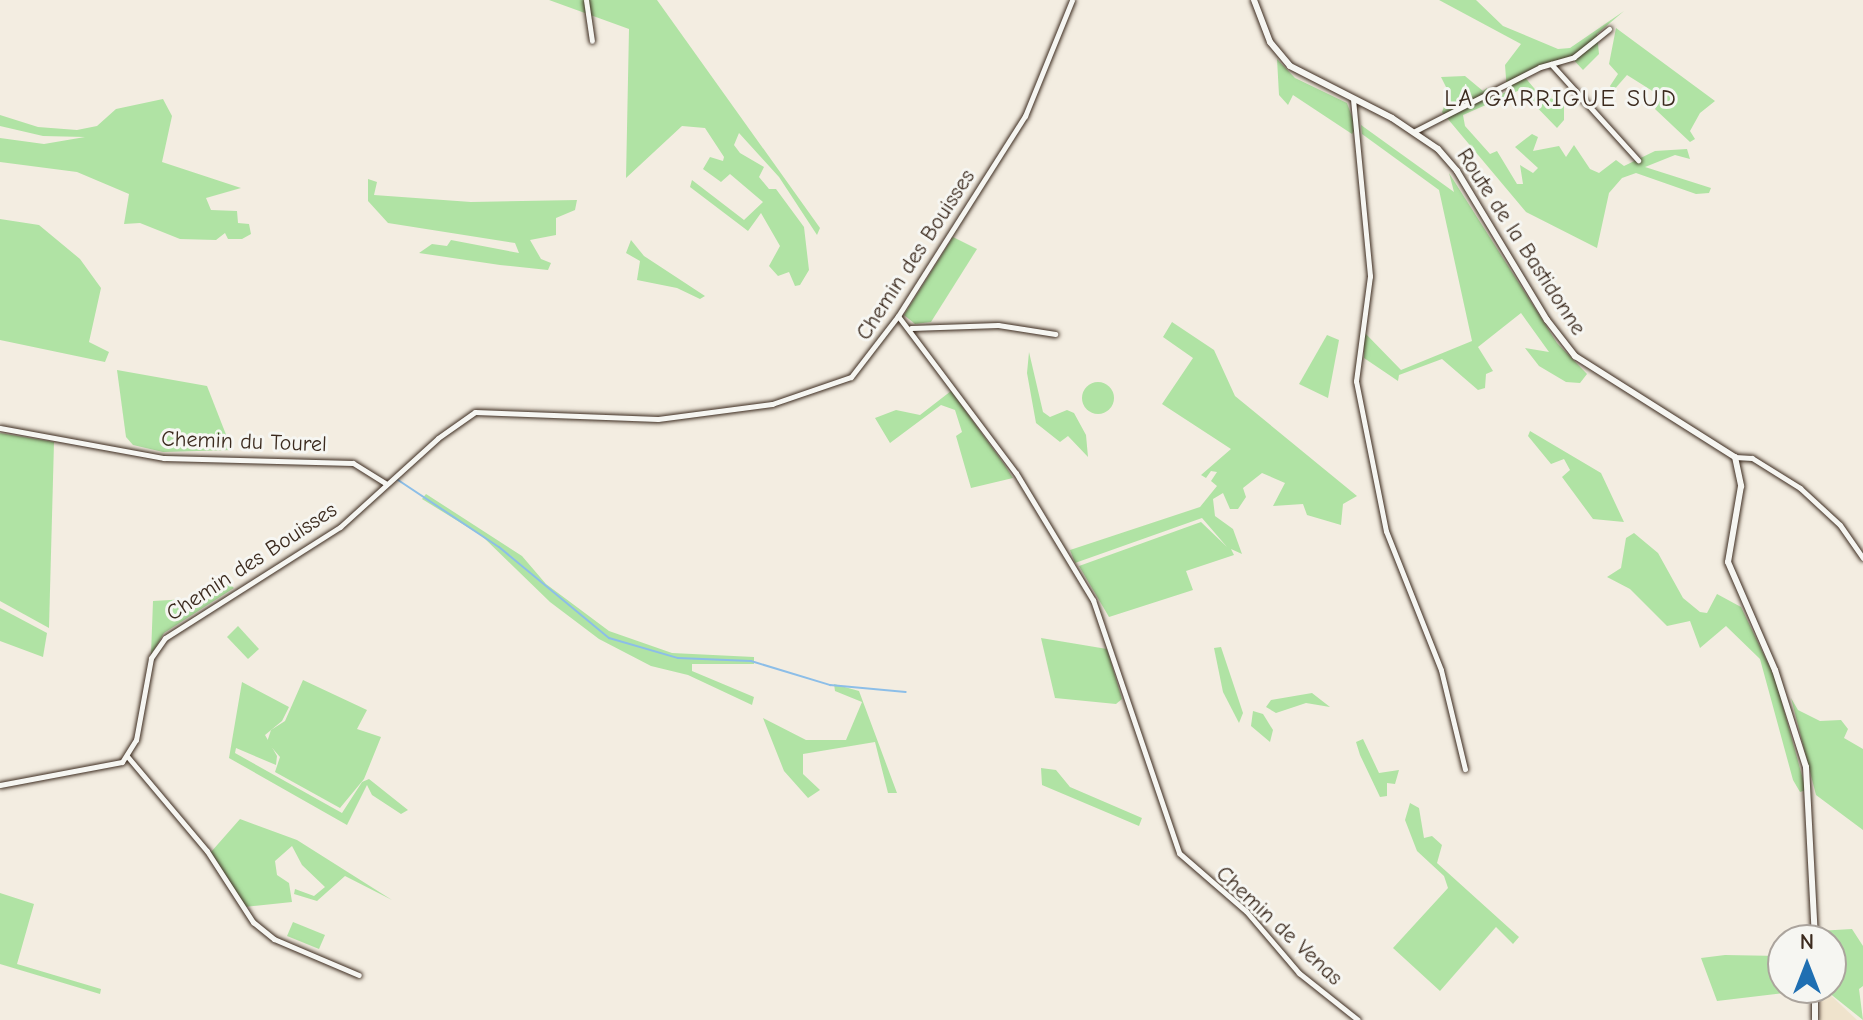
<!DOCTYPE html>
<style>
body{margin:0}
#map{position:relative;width:1863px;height:1020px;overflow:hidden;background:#f3ede1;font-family:"Comic Neue",sans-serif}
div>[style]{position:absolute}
.built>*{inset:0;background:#efe3cc}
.green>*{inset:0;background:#b0e3a4}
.round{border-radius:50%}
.stream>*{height:2px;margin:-1px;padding:0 1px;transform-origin:1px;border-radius:1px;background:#8cbee8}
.roads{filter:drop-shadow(0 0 2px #3b2a1e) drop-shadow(0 0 2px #3b2a1e)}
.minor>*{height:5px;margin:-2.5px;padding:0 2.5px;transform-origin:2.5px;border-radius:2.5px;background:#f6f6f2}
.tertiary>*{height:6px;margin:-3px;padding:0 3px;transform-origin:3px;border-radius:3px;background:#f6f6f2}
span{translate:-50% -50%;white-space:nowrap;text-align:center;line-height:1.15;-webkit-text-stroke:6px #f6f6f2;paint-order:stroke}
.street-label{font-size:22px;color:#3b2a1e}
.neighbourhood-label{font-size:24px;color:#3b2a1e;letter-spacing:2px}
.north{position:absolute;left:1767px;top:924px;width:80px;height:80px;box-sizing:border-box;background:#f6f6f2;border:2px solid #aba49d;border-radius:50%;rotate:0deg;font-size:22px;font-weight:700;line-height:32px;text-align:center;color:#3b2a1e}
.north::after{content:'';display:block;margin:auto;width:28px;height:36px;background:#1f6fb2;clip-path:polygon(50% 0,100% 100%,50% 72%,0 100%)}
</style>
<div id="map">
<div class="built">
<i style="clip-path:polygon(1820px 988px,1823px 988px,1857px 1020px,1820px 1020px)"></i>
</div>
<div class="green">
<i style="clip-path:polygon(549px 0,657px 0,820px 228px,817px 235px,779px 177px,739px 133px,734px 145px,740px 153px,764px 167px,759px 177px,769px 189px,776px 189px,804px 227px,809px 270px,800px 285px,795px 286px,789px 272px,778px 276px,769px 266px,780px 246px,761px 213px,748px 231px,690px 187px,692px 180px,744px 220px,763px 202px,730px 174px,721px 182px,703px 169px,710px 157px,723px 161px,724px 157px,705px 128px,682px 126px,626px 178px,629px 29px)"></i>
<i style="clip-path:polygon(1439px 0,1476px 0,1503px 26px,1558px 49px,1570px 48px,1624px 11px,1597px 34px,1599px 54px,1583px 70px,1571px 57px,1523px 75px,1539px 94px,1564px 103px,1564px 120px,1557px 128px,1520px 90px,1463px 115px,1465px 126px,1490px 154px,1497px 151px,1517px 184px,1523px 184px,1520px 165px,1533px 173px,1538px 168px,1515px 147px,1532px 134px,1538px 137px,1533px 151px,1559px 146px,1566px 157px,1574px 145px,1590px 169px,1599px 173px,1616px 160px,1624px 166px,1655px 151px,1687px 149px,1690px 159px,1675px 155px,1645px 167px,1711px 188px,1709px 193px,1696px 194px,1636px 173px,1622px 178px,1609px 193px,1597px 248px,1526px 212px,1442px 112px,1449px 93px,1441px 77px,1465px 76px,1483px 91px,1487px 88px,1492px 100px,1507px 91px,1505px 65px,1521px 44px)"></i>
<i style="clip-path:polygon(1616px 28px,1715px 101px,1700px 113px,1690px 131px,1695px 139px,1690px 142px,1655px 109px,1662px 97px,1627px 75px,1613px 91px,1610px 86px,1618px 74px,1609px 64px)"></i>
<i style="clip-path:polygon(1277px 59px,1295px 78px,1347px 103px,1356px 128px,1352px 134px,1293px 95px,1288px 105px,1279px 95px)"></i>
<i style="clip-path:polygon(163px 99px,172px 116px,162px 162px,241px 188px,206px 198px,211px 210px,237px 211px,238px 223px,249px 224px,251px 234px,242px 239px,228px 239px,225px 233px,216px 240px,180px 239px,140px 223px,124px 224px,129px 194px,77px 172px,0 162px,0 138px,44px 144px,85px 137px,43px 136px,0 126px,0 115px,38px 127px,77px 130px,97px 126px,116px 109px)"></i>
<i style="clip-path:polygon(1361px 125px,1454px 192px,1449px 173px,1557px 343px,1587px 374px,1580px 383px,1566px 382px,1539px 366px,1525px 348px,1549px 352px,1521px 313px,1478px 347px,1493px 371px,1486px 374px,1485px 388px,1478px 390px,1442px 359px,1399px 375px,1398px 381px,1364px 358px,1364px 332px,1401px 370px,1472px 341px,1439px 190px,1362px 134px)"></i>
<i style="clip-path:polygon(368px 179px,377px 182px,374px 195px,471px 202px,577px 200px,575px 210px,556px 218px,556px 235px,530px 240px,541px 259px,551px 263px,548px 270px,500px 265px,419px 253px,432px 244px,447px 246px,451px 240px,519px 253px,515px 243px,388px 223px,368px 201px)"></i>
<i style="clip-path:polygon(0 219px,39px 225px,80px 259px,101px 288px,89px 342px,109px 352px,105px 362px,0 340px)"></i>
<i style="clip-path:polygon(953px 237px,977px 249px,931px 322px,915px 324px,904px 315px)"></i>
<i style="clip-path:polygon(631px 240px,644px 256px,705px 296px,700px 299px,677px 288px,637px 280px,640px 261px,626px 253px)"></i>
<i style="clip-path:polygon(1172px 322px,1214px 350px,1235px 396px,1357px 496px,1343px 504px,1341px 525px,1307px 515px,1303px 504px,1273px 506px,1285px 483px,1262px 473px,1243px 488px,1246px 497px,1238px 509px,1230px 509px,1223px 493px,1213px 499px,1215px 516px,1233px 529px,1242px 554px,1231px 549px,1234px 555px,1186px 571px,1193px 590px,1109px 617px,1079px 566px,1201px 522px,1227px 547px,1202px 518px,1075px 563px,1070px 550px,1200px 507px,1217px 486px,1211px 481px,1217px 472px,1211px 471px,1206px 478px,1201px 475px,1231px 449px,1162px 404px,1193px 358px,1163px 337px)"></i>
<i style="clip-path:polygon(1327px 335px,1339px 340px,1328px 398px,1299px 384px)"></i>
<i style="clip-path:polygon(1029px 352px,1043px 412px,1050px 417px,1067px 410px,1074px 413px,1086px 435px,1088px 457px,1068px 436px,1060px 442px,1036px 423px,1027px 373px)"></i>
<i style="clip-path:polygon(117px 370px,207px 386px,232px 450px,163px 452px,133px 445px,126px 437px)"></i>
<i class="round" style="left:1082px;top:382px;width:32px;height:32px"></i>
<i style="clip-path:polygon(951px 391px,1004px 464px,1013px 478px,971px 488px,956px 436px,962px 432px,955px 410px,941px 405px,890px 443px,875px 418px,896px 410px,920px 415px)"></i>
<i style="clip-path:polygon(1530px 431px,1601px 473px,1624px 522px,1593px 519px,1562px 477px,1570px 470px,1564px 459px,1551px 464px,1528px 436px)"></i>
<i style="clip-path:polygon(0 433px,54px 442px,49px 628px,0 601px)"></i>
<i style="clip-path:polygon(426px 494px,522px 556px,546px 584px,609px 631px,672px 653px,754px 657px,754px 664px,692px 664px,692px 671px,754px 697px,752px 705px,688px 675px,651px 666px,599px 639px,550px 602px,482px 536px,422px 499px)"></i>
<i style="clip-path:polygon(1634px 533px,1658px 553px,1683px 598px,1700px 612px,1707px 613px,1717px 594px,1741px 607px,1775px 678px,1806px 790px,1800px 792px,1793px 780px,1760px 659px,1726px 626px,1700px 648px,1690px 621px,1667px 626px,1630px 589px,1607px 577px,1621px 568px,1626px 538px)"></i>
<i style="clip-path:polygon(228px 583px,234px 588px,164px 633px,151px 655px,153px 601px,204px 598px)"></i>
<i style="clip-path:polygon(0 608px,47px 633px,43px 657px,0 641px)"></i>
<i style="clip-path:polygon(238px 626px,259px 649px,248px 659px,227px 637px)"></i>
<i style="clip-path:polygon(1041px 638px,1107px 649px,1122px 699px,1116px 704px,1055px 698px)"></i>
<i style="clip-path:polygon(1221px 647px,1243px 713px,1239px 723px,1223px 692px,1214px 648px)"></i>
<i style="clip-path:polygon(303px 680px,367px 710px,357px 729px,381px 737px,364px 779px,340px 808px,275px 772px,280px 757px,267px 742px,271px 730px,285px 721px)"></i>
<i style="clip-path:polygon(242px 682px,289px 707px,282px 721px,265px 735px,277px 756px,276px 765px,236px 748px,235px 753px,342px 813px,362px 782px,369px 779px,408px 810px,401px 814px,372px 795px,367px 785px,347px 825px,229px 758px)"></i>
<i style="clip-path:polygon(834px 684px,859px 691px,897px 793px,888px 793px,875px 742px,803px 754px,803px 774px,820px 790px,808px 798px,784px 771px,763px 718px,806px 740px,846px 740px,862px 702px,835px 691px)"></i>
<i style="clip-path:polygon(1312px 693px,1330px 707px,1306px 703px,1276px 713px,1266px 707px,1271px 700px)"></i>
<i style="clip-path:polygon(1791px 698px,1798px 710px,1820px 721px,1841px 720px,1848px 729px,1844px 738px,1863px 749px,1863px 830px,1816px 795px)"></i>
<i style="clip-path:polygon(1253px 711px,1263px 714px,1273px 730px,1270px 742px,1251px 726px)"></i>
<i style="clip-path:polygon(1363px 739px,1379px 773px,1399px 770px,1395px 784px,1387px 783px,1387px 796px,1380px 797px,1360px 755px,1356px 742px)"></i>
<i style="clip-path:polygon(1041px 768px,1056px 770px,1070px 787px,1142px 818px,1139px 826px,1042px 785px)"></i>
<i style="clip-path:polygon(1410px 803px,1419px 808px,1424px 838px,1432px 836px,1442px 845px,1437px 863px,1519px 937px,1513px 944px,1496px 927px,1440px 991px,1393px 948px,1448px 888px,1444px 876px,1417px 851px,1405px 820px)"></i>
<i style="clip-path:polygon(240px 819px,297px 840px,392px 900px,345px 876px,317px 901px,294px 894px,295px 889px,314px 896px,325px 887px,302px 865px,292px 846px,275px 861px,277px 875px,289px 883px,292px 902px,244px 907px,211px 852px)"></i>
<i style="clip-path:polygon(0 893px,34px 904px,17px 964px,101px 989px,100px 994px,0 964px)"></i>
<i style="clip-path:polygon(293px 922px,325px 935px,319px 949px,287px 936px)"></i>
<i style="clip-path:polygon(1852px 929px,1863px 946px,1863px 986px,1859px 989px,1863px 1020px,1823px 988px,1831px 988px,1831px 940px,1819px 940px,1818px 931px)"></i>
<i style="clip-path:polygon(1725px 955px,1783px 956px,1783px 988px,1809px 990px,1717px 1001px,1701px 958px)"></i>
</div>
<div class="stream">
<i style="left:398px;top:480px;width:121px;rotate:33.6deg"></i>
<i style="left:499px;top:547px;width:143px;rotate:39.6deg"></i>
<i style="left:609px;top:638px;width:72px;rotate:16.2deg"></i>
<i style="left:678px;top:658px;width:73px;rotate:2.4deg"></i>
<i style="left:751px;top:661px;width:83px;rotate:16.9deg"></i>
<i style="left:830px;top:685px;width:76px;rotate:5.3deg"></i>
</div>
<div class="roads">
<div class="minor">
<i style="left:586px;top:0;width:41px;rotate:81.7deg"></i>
<i style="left:1551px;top:64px;width:130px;rotate:47.8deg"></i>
<i style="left:1353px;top:99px;width:178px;rotate:84.5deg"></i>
<i style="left:1370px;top:276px;width:106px;rotate:97.6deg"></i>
<i style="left:1356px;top:381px;width:153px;rotate:78.7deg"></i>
<i style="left:1386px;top:531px;width:149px;rotate:68.4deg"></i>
<i style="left:1441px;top:670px;width:102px;rotate:76.4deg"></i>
<i style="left:1415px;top:131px;width:140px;rotate:-27.1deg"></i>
<i style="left:1540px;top:67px;width:35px;rotate:-16deg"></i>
<i style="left:1574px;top:57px;width:45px;rotate:-38.7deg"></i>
<i style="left:898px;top:316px;width:196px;rotate:53.1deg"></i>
<i style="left:1016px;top:473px;width:149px;rotate:58.8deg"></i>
<i style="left:1093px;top:600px;width:267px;rotate:71.2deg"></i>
<i style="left:1179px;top:853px;width:89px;rotate:40.9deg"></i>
<i style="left:1246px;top:911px;width:82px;rotate:49.5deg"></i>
<i style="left:1299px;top:973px;width:75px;rotate:38.5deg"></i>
<i style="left:911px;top:328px;width:87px;rotate:-2deg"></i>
<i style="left:998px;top:325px;width:58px;rotate:9deg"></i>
<i style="left:0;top:428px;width:167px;rotate:10.4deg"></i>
<i style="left:164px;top:458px;width:189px;rotate:1.5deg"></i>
<i style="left:353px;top:463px;width:39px;rotate:32deg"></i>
<i style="left:1735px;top:457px;width:17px;rotate:3deg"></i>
<i style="left:1752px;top:458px;width:57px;rotate:32deg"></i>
<i style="left:1800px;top:488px;width:54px;rotate:42.8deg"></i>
<i style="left:1840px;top:525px;width:40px;rotate:55.1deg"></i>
<i style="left:127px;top:756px;width:124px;rotate:49.9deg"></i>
<i style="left:207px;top:851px;width:85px;rotate:57.1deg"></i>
<i style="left:253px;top:922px;width:27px;rotate:39deg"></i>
<i style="left:274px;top:939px;width:92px;rotate:23deg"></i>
<i style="left:0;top:785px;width:124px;rotate:-10.7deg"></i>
<i style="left:122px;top:762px;width:26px;rotate:-58deg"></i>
<i style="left:136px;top:740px;width:83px;rotate:-79.6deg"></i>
<i style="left:151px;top:658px;width:24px;rotate:-55deg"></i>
<i style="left:165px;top:638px;width:207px;rotate:-32.4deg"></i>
<i style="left:340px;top:527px;width:132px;rotate:-42.2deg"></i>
<i style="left:438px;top:438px;width:45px;rotate:-35.1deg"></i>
<i style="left:475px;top:412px;width:183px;rotate:2.2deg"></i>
<i style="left:658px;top:419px;width:115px;rotate:-7.5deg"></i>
<i style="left:772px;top:404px;width:83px;rotate:-18.9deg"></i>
<i style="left:851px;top:377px;width:77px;rotate:-52.4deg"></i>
<i style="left:898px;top:316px;width:237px;rotate:-57.6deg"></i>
<i style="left:1025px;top:116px;width:125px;rotate:-67.9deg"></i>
</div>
<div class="tertiary">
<i style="left:1254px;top:0;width:45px;rotate:69.1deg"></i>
<i style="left:1270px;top:42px;width:31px;rotate:50deg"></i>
<i style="left:1290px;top:66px;width:114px;rotate:27deg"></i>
<i style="left:1392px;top:118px;width:55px;rotate:34deg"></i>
<i style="left:1438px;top:149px;width:29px;rotate:49deg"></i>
<i style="left:1457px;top:171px;width:174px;rotate:58.9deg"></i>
<i style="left:1547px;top:320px;width:46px;rotate:52.1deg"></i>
<i style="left:1575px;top:356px;width:189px;rotate:32.3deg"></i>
<i style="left:1735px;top:457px;width:30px;rotate:78deg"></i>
<i style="left:1741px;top:486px;width:77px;rotate:99.7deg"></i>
<i style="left:1728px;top:562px;width:118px;rotate:66.5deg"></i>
<i style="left:1775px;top:670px;width:102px;rotate:72.3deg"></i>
<i style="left:1806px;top:767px;width:173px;rotate:87deg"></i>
<i style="left:1815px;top:1020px;width:32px;rotate:-90deg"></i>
</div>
</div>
<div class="street-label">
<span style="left:1521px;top:242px;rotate:57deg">Route de la Bastidonne</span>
<span style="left:916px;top:255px;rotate:-57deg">Chemin des Bouisses</span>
<span style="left:244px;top:442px;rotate:2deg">Chemin du Tourel</span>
<span style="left:252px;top:562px;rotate:-33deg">Chemin des Bouisses</span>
<span style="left:1279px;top:926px;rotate:43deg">Chemin de Venas</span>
</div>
<div class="neighbourhood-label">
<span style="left:1561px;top:99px">LA GARRIGUE SUD</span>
</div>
<div class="north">N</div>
</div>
